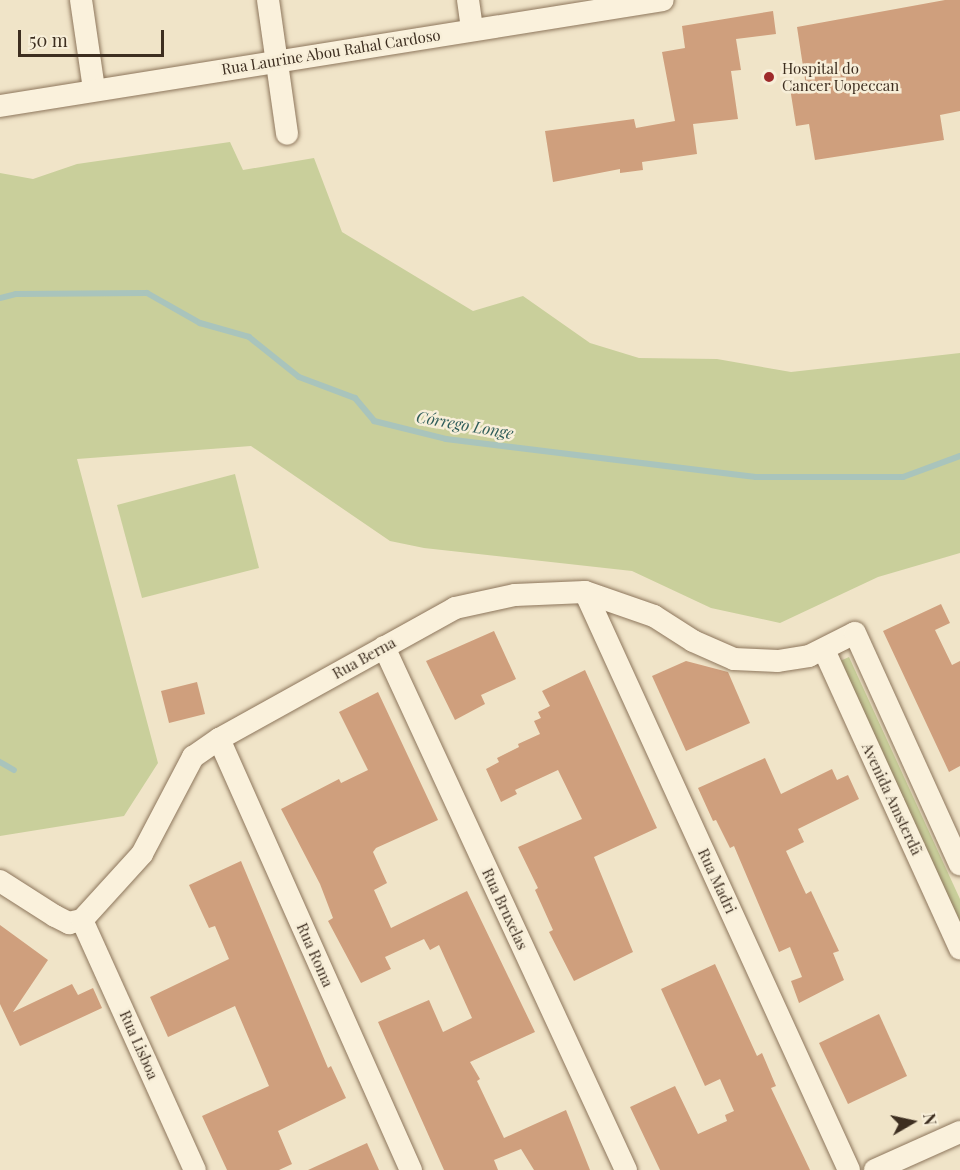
<!DOCTYPE html>
<meta charset="utf-8">
<style>
body{margin:0}
#map{position:relative;width:960px;height:1170px;overflow:hidden;background:#f0e4c8;font-family:"Playfair Display",serif}
div>[style]{position:absolute}
.green>*{inset:0;background:#c9cf9b}
.stream>*{height:6px;margin:-3px;padding:0 3px;transform-origin:3px;border-radius:3px;background:#a9c4bc}
.building>*{inset:0;background:#cf9f7d}
.roads{filter:drop-shadow(0 0 2px #8d765c) drop-shadow(0 0 2px #8d765c)}
.minor>*{height:22px;margin:-11px;padding:0 11px;transform-origin:11px;border-radius:11px;background:#faf1dc}
.dots>*{width:16px;height:16px;translate:-50% -50%;box-sizing:border-box;border:3px solid #f7eed8;border-radius:50%}
span{translate:-50% -50%;white-space:nowrap;text-align:center;line-height:1.15;-webkit-text-stroke:5px #f7eed8;paint-order:stroke}
.street-label{font-size:15px;color:#3d2e20}
.poi-label{font-size:15px;color:#3d2e20}
.left{translate:0 -50%;text-align:left}
.water-label{font-size:16px;color:#2f5d5a;font-style:italic}
.north{position:absolute;left:882px;top:1092px;width:60px;height:60px;-webkit-text-stroke:4px #f7eed8;paint-order:stroke;rotate:81deg;font-size:16px;font-weight:700;line-height:24px;text-align:center;color:#3d2e20}
.north::after{content:'';display:block;margin:auto;width:21px;height:27px;background:#3d2e20;clip-path:polygon(50% 0,100% 100%,50% 72%,0 100%)}
.scale{position:absolute;left:18px;top:30px;width:146px;height:27px;box-sizing:border-box;border:3px solid #3d2e20;border-top:0;padding-left:8px;font-size:18px;line-height:21px;white-space:nowrap;color:#3d2e20;-webkit-text-stroke:4px #f7eed8;paint-order:stroke}
</style>
<div id="map">
<div class="green">
<i style="clip-path:polygon(230px 142px,243px 170px,314px 158px,342px 232px,473px 311px,523px 296px,590px 343px,639px 358px,717px 359px,791px 372px,960px 353px,960px 553px,878px 577px,780px 623px,711px 608px,632px 571px,424px 548px,390px 541px,251px 446px,77px 459px,158px 763px,124px 816px,0 836px,0 173px,33px 179px,77px 164px)"></i>
<i style="clip-path:polygon(235px 474px,259px 568px,142px 598px,117px 505px)"></i>
<i style="clip-path:polygon(849px 657px,960px 899px,960px 922px,840px 661px)"></i>
</div>
<div class="stream">
<i style="left:0;top:298px;width:16px;rotate:-14deg"></i>
<i style="left:16px;top:294px;width:131px;rotate:-0.4deg"></i>
<i style="left:147px;top:293px;width:61px;rotate:29.5deg"></i>
<i style="left:200px;top:323px;width:51px;rotate:15.9deg"></i>
<i style="left:249px;top:337px;width:64px;rotate:38.7deg"></i>
<i style="left:299px;top:377px;width:60px;rotate:20.6deg"></i>
<i style="left:355px;top:398px;width:30px;rotate:50deg"></i>
<i style="left:374px;top:421px;width:74px;rotate:14deg"></i>
<i style="left:446px;top:439px;width:312px;rotate:7deg"></i>
<i style="left:756px;top:477px;width:147px"></i>
<i style="left:903px;top:477px;width:61px;rotate:-20.2deg"></i>
<i style="left:0;top:762px;width:16px;rotate:30deg"></i>
</div>
<div class="building">
<i style="clip-path:polygon(945px 0,960px 0,960px 111px,940px 115px,944px 140px,815px 160px,809px 124px,796px 126px,790px 88px,806px 86px,797px 27px)"></i>
<i style="clip-path:polygon(773px 11px,776px 34px,736px 39px,741px 70px,731px 71px,738px 119px,693px 124px,697px 154px,642px 162px,643px 170px,620px 173px,620px 169px,553px 182px,545px 131px,634px 119px,636px 128px,675px 121px,662px 52px,685px 48px,682px 26px)"></i>
<i style="clip-path:polygon(941px 604px,950px 623px,935px 630px,952px 665px,960px 661px,960px 766px,949px 772px,883px 631px)"></i>
<i style="clip-path:polygon(494px 631px,516px 679px,481px 695px,485px 704px,455px 720px,426px 661px)"></i>
<i style="clip-path:polygon(686px 661px,728px 672px,750px 723px,686px 751px,652px 676px)"></i>
<i style="clip-path:polygon(585px 670px,657px 828px,594px 857px,633px 952px,574px 981px,549px 932px,553px 930px,535px 890px,538px 888px,518px 847px,582px 819px,558px 770px,515px 790px,517px 794px,501px 802px,486px 769px,499px 762px,497px 758px,519px 747px,518px 744px,540px 734px,534px 721px,541px 718px,538px 712px,550px 706px,542px 691px)"></i>
<i style="clip-path:polygon(197px 682px,205px 714px,169px 723px,161px 691px)"></i>
<i style="clip-path:polygon(378px 692px,438px 820px,376px 848px,373px 852px,387px 883px,374px 890px,391px 928px,467px 891px,535px 1032px,470px 1062px,480px 1079px,477px 1081px,504px 1138px,566px 1110px,590px 1170px,534px 1170px,521px 1149px,494px 1160px,498px 1170px,444px 1170px,378px 1022px,429px 1000px,443px 1032px,472px 1018px,439px 945px,430px 950px,424px 939px,385px 957px,391px 969px,361px 983px,328px 921px,333px 918px,320px 884px,281px 809px,339px 779px,341px 783px,368px 770px,339px 712px)"></i>
<i style="clip-path:polygon(765px 758px,781px 794px,832px 769px,837px 780px,848px 775px,859px 799px,798px 829px,804px 842px,786px 851px,806px 894px,811px 891px,839px 951px,833px 953px,844px 980px,799px 1003px,791px 981px,802px 977px,790px 947px,779px 952px,734px 846px,730px 848px,716px 820px,713px 821px,698px 788px)"></i>
<i style="clip-path:polygon(241px 861px,328px 1068px,331px 1066px,346px 1098px,278px 1131px,292px 1164px,279px 1170px,227px 1170px,202px 1116px,269px 1086px,235px 1006px,168px 1037px,150px 997px,229px 959px,215px 926px,209px 928px,189px 885px)"></i>
<i style="clip-path:polygon(0 925px,48px 960px,13px 1012px,72px 984px,78px 995px,93px 988px,102px 1008px,20px 1046px,0 1004px)"></i>
<i style="clip-path:polygon(715px 964px,757px 1056px,762px 1053px,776px 1086px,771px 1088px,810px 1170px,660px 1170px,630px 1107px,675px 1086px,698px 1134px,727px 1121px,725px 1115px,734px 1111px,720px 1079px,705px 1086px,661px 989px)"></i>
<i style="clip-path:polygon(879px 1014px,907px 1076px,848px 1104px,819px 1043px)"></i>
<i style="clip-path:polygon(367px 1143px,379px 1170px,308px 1170px)"></i>
</div>
<div class="roads">
<div class="minor">
<i style="left:81px;top:0;width:90px;rotate:81.7deg"></i>
<i style="left:268px;top:0;width:135px;rotate:81.9deg"></i>
<i style="left:468px;top:0;width:29px;rotate:82deg"></i>
<i style="left:0;top:106px;width:671px;rotate:-9.08deg"></i>
<i style="left:585px;top:592px;width:635px;rotate:65.45deg"></i>
<i style="left:384px;top:647px;width:576px;rotate:65.17deg"></i>
<i style="left:824px;top:650px;width:328px;rotate:65.5deg"></i>
<i style="left:219px;top:739px;width:472px;rotate:66deg"></i>
<i style="left:0;top:881px;width:65px;rotate:32.5deg"></i>
<i style="left:55px;top:916px;width:16px;rotate:27deg"></i>
<i style="left:69px;top:923px;width:13px;rotate:-13deg"></i>
<i style="left:82px;top:920px;width:89px;rotate:-47.7deg"></i>
<i style="left:142px;top:854px;width:110px;rotate:-62.3deg"></i>
<i style="left:193px;top:757px;width:32px;rotate:-35deg"></i>
<i style="left:219px;top:739px;width:270px;rotate:-29deg"></i>
<i style="left:455px;top:608px;width:61px;rotate:-12.2deg"></i>
<i style="left:515px;top:595px;width:70px;rotate:-2.5deg"></i>
<i style="left:585px;top:592px;width:73px;rotate:19.2deg"></i>
<i style="left:654px;top:616px;width:46px;rotate:32.7deg"></i>
<i style="left:693px;top:641px;width:45px;rotate:23.7deg"></i>
<i style="left:734px;top:659px;width:44px;rotate:2.6deg"></i>
<i style="left:778px;top:661px;width:31px;rotate:-9deg"></i>
<i style="left:809px;top:656px;width:51px;rotate:-26.6deg"></i>
<i style="left:855px;top:633px;width:254px;rotate:65.6deg"></i>
<i style="left:82px;top:920px;width:274px;rotate:65.7deg"></i>
<i style="left:875px;top:1170px;width:93px;rotate:-24.1deg"></i>
</div>
</div>
<div class="dots">
<i style="left:769px;top:77px;background:#9e2a2b"></i>
</div>
<div class="street-label">
<span style="left:331px;top:52px;rotate:-9deg">Rua Laurine Abou Rahal Cardoso</span>
<span style="left:364px;top:658px;rotate:-29deg">Rua Berna</span>
<span style="left:892px;top:799px;rotate:65deg">Avenida Amsterdã</span>
<span style="left:717px;top:881px;rotate:65deg">Rua Madri</span>
<span style="left:505px;top:909px;rotate:65deg">Rua Bruxelas</span>
<span style="left:315px;top:955px;rotate:66deg">Rua Roma</span>
<span style="left:139px;top:1045px;rotate:66deg">Rua Lisboa</span>
</div>
<div class="poi-label">
<span class="left" style="left:782px;top:77px">Hospital do<br>Cancer Uopeccan</span>
</div>
<div class="water-label">
<span style="left:465px;top:425px;rotate:10deg">Córrego Longe</span>
</div>
<div class="north">N</div>
<div class="scale">50 m</div>
</div>
